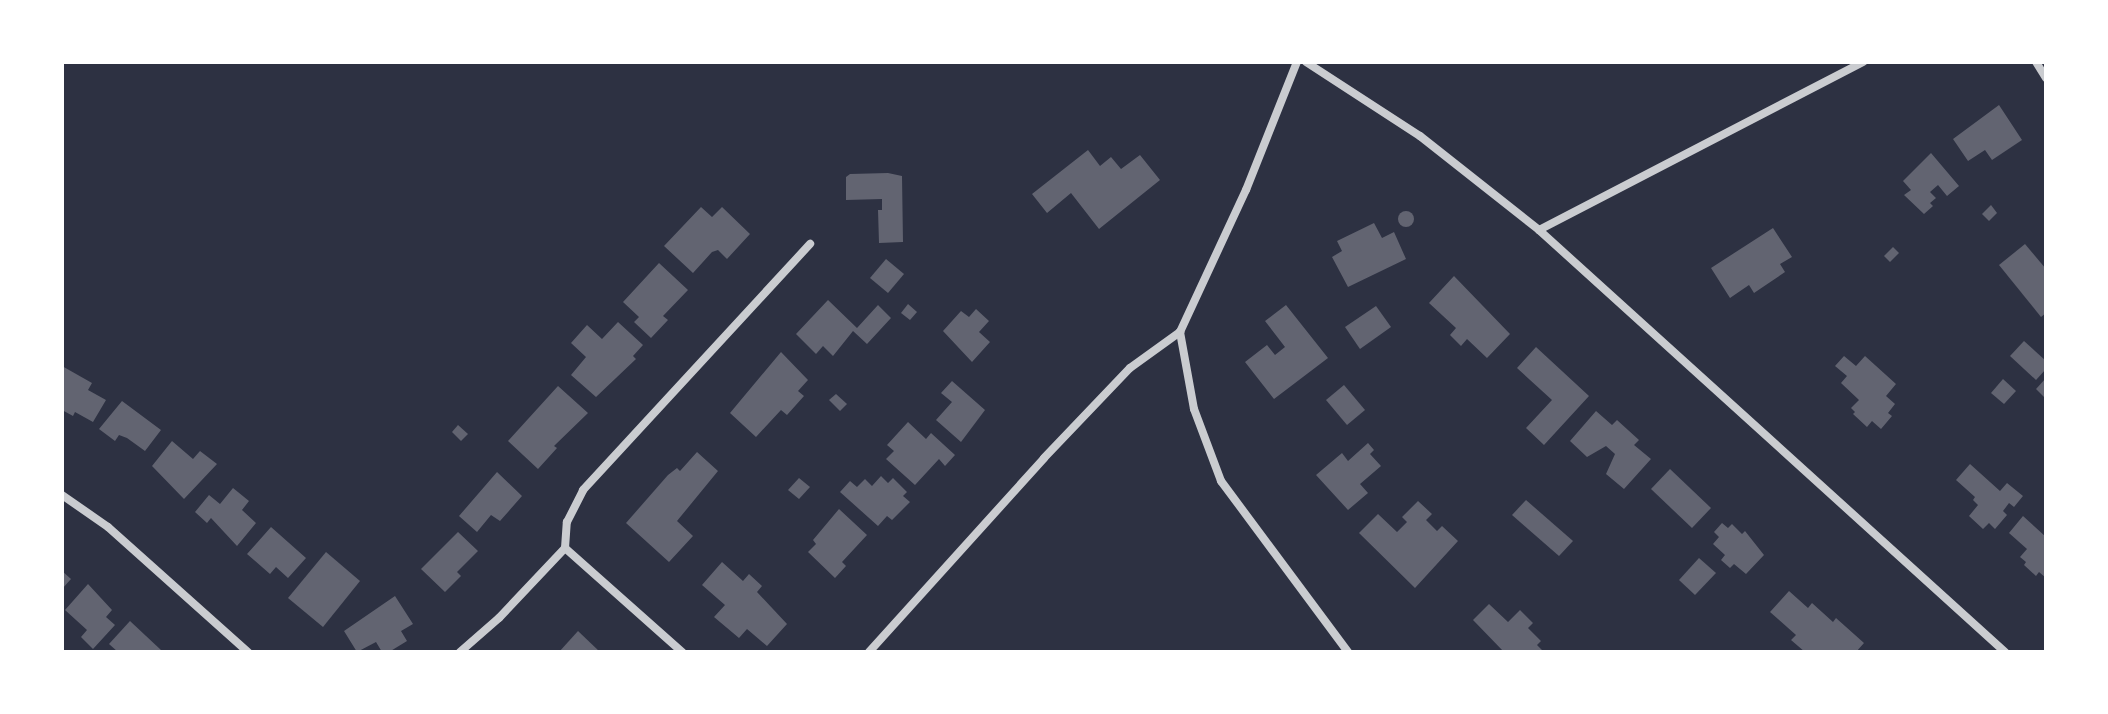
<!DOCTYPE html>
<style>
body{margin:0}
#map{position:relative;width:2108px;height:714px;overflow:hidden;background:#2d3142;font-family:Raleway,sans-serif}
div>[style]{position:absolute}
.building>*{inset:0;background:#626471}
.round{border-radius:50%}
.minor>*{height:8px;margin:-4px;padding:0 4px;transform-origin:4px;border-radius:4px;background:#caccd0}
span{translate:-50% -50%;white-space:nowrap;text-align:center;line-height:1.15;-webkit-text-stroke:7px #fff;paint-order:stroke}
.frame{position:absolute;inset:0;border:64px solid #fff;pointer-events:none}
</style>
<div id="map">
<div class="building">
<i style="clip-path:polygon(1999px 105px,2022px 140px,1992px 160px,1985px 150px,1968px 161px,1953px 139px)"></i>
<i style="clip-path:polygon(1088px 150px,1100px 166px,1111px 157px,1121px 169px,1140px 155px,1160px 180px,1099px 229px,1071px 193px,1047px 213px,1032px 194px)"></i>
<i style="clip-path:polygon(1931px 153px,1959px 186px,1947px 196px,1938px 185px,1930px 192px,1936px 198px,1930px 203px,1933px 206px,1924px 214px,1904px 195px,1911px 190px,1903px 181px)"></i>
<i style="clip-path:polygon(888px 173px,902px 176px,903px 242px,879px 243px,878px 210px,882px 210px,882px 199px,846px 200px,846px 177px,850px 174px)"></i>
<i style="clip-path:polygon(1991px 205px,1997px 213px,1989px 221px,1982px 214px)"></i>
<i style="clip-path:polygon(701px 207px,712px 217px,722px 207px,750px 234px,727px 259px,718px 250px,712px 252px,693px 273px,664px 246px)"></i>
<i class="round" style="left:1398px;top:211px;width:16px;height:16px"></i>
<i style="clip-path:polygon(1374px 223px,1382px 238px,1394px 232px,1406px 259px,1348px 287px,1332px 257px,1342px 251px,1337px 241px)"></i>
<i style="clip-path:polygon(1773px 228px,1792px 257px,1780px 264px,1785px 272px,1754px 293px,1749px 285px,1730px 298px,1711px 268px)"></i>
<i style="clip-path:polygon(2025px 244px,2046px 269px,2046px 313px,2041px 317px,1999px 265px)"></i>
<i style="clip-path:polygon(1893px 247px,1899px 253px,1890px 262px,1884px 256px)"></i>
<i style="clip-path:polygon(886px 259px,904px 274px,888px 293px,870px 278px)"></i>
<i style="clip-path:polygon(659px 263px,688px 290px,663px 316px,668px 320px,651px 338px,634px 322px,639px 317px,623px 302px)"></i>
<i style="clip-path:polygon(1454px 276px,1510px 334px,1487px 358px,1467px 339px,1461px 346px,1450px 335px,1456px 328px,1429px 303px)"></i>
<i style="clip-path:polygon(828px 300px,857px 328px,878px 305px,891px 318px,867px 344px,853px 331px,833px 356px,823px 346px,816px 354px,796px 334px)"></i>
<i style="clip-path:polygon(908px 304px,917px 312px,910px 320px,901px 313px)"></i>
<i style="clip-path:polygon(1286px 305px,1328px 358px,1274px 399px,1245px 362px,1267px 345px,1275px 355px,1285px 347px,1265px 321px)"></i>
<i style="clip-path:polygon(1376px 306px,1391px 327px,1360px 349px,1345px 327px)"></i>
<i style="clip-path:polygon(976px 309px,989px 321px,979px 332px,990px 342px,972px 362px,943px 331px,961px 311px,969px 317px)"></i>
<i style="clip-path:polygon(618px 322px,643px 345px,633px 356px,636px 359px,596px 397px,571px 375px,586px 357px,571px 343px,587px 325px,602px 339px)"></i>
<i style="clip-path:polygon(2024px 341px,2046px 361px,2046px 369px,2036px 380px,2010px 356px)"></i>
<i style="clip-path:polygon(1536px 347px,1589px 396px,1544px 445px,1526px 428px,1552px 400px,1517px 368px)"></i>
<i style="clip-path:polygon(781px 352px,808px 380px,798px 391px,804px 396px,787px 415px,781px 410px,756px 437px,730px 413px)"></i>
<i style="clip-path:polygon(1844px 356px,1856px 366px,1865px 356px,1896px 384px,1886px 396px,1895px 404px,1888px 413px,1892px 416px,1881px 429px,1872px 421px,1867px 427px,1853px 414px,1855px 412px,1851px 408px,1859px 400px,1841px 383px,1847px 376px,1835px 366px)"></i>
<i style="clip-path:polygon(62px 366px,92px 383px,88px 390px,106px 400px,93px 422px,75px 412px,73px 416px,62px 410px)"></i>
<i style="clip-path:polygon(2046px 378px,2046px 399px,2036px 389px)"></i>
<i style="clip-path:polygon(2003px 379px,2016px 391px,2004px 404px,1991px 393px)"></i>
<i style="clip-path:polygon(952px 381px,985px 410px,961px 442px,936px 420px,952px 402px,941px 393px)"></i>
<i style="clip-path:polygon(1344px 385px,1365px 410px,1347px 425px,1326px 400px)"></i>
<i style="clip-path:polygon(558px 386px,588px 413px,554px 446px,557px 448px,538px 469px,508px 441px)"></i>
<i style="clip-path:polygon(836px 394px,847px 404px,840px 411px,829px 400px)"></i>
<i style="clip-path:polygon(122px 401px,161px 430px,145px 451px,127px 438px,119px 435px,115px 441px,99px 429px)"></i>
<i style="clip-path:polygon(1596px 411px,1612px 425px,1617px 420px,1639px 440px,1634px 445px,1651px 459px,1624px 489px,1606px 474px,1615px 454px,1606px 446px,1587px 457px,1570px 441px)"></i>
<i style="clip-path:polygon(908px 422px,926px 439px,931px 433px,955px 455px,945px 466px,939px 459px,915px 485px,886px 459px,894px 451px,887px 445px)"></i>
<i style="clip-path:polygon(458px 425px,468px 434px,461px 441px,452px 432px)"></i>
<i style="clip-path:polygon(172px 441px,193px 459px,200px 451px,217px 464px,184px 499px,152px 466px)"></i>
<i style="clip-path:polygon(1368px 443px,1374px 450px,1370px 454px,1381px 466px,1360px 484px,1368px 493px,1348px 510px,1316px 475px,1342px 453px,1348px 461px)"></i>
<i style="clip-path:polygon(697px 452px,718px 471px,677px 521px,693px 536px,669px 562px,626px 523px,668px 475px,677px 468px,680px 471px)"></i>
<i style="clip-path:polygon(1970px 464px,2000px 491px,2007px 483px,2023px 496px,2014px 507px,2009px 503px,2003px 511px,2007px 515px,1995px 529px,1989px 523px,1983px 529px,1969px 516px,1978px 505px,1973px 500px,1975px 497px,1956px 480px)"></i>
<i style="clip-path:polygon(1670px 469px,1711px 508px,1692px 528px,1651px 489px)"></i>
<i style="clip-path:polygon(497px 472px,522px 496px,500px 521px,491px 515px,477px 532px,459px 516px)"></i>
<i style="clip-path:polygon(881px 476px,888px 483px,893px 478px,907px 492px,903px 496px,910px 502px,892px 520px,887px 516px,878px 526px,840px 492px,850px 481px,857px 487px,865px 479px,872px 486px)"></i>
<i style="clip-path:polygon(799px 478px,810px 487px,799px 499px,788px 490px)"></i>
<i style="clip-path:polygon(233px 488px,249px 501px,242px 510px,256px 523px,237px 546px,211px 518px,207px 523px,195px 512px,209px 495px,220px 504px)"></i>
<i style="clip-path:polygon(1526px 500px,1573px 541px,1559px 556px,1512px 515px)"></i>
<i style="clip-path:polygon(1418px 501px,1432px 514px,1426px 520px,1437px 531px,1442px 526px,1458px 541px,1415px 588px,1359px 533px,1378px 514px,1397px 532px,1407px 522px,1402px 517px)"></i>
<i style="clip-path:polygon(839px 509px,867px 535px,842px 562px,846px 566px,835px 578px,808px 552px,816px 544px,813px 540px)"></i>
<i style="clip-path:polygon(2023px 516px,2046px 537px,2046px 578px,2039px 572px,2036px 576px,2024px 565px,2026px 562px,2020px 557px,2027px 549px,2009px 533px)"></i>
<i style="clip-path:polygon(1722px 523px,1728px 528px,1732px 524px,1742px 534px,1745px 531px,1764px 555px,1746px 574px,1734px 564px,1730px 568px,1721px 560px,1725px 555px,1713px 544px,1719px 537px,1714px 532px)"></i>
<i style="clip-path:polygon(271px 527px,306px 558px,288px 578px,276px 567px,270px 574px,247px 554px)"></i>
<i style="clip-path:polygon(458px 532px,478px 551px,457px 572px,461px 576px,445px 592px,421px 569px)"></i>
<i style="clip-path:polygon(326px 552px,360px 581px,323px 627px,288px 598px)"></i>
<i style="clip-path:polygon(1699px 558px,1716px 573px,1695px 595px,1679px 580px)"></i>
<i style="clip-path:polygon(722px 562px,743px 581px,749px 574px,762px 586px,757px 592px,787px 624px,767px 646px,747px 629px,739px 638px,714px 617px,725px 605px,702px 585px)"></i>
<i style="clip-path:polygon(62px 571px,71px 579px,62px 589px)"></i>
<i style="clip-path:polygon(88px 584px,112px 610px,106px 617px,115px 625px,93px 649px,81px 637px,87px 630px,65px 610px)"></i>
<i style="clip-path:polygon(1789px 591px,1808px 608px,1812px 603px,1833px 622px,1836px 618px,1864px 643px,1856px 652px,1805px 652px,1791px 640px,1796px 635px,1770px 612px)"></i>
<i style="clip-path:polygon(395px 596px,413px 624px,401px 631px,407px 641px,389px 652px,382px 652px,376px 642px,357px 652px,344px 631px)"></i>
<i style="clip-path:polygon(1489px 604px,1508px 622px,1520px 610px,1533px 623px,1528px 628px,1541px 641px,1537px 645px,1544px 652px,1504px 652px,1473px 620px)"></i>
<i style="clip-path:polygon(130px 621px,161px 650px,159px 652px,118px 652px,109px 644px)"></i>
<i style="clip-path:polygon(578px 631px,600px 652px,559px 652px)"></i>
</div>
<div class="minor">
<i style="left:1306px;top:62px;width:136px;rotate:33deg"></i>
<i style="left:1420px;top:136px;width:152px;rotate:38.3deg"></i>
<i style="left:1539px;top:230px;width:629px;rotate:42.16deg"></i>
<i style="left:2036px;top:62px;width:19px;rotate:58deg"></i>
<i style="left:1539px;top:230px;width:365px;rotate:-27.4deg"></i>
<i style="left:1180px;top:332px;width:78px;rotate:79.7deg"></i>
<i style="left:1194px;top:409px;width:77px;rotate:69.4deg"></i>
<i style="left:1221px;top:481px;width:213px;rotate:53.4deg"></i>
<i style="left:62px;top:495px;width:56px;rotate:34.8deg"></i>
<i style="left:108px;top:527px;width:188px;rotate:41.8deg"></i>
<i style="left:565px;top:548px;width:157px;rotate:41.6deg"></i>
<i style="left:460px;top:652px;width:52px;rotate:-41.1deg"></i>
<i style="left:499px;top:618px;width:96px;rotate:-46.7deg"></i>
<i style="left:565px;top:548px;width:26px;rotate:-86deg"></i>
<i style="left:567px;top:522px;width:36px;rotate:-63deg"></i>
<i style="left:583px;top:490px;width:335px;rotate:-47.3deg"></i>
<i style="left:869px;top:652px;width:261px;rotate:-47.9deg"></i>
<i style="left:1044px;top:458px;width:124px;rotate:-46.3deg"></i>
<i style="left:1130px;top:368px;width:62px;rotate:-35.8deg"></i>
<i style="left:1180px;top:332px;width:157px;rotate:-65.1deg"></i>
<i style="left:1246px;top:190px;width:138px;rotate:-68.3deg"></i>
</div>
<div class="frame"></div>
</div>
